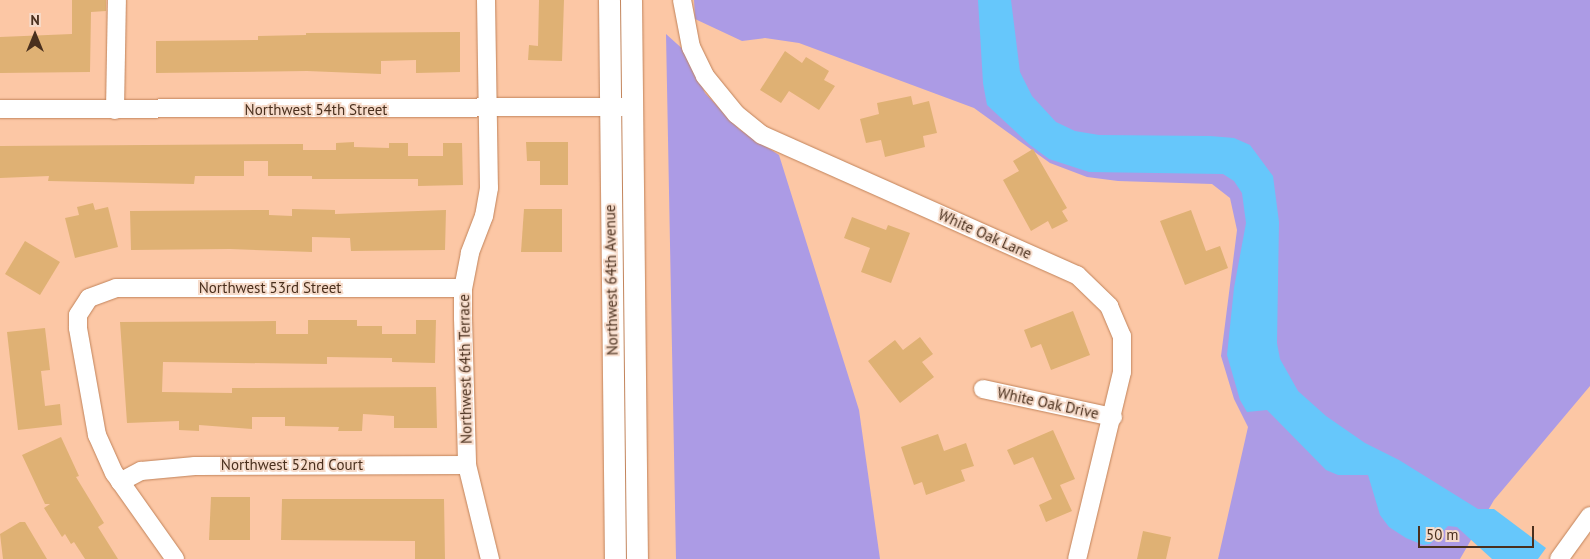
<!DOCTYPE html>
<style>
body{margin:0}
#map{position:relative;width:1590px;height:559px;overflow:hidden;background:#fcc7a5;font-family:"PT Sans",sans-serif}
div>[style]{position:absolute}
.green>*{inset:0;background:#ac9be5}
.water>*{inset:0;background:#66c7fb}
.building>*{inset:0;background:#dfb174}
.roads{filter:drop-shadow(0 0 1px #c1835a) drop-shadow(0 0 1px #c1835a)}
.minor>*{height:18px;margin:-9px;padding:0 9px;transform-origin:9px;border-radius:9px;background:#fff}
.tertiary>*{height:21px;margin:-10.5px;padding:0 10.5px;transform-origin:10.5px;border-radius:10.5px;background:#fff}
span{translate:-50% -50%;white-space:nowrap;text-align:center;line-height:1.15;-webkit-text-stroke:4px #f6dbca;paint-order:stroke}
.street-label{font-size:15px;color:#4a301e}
.north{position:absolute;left:10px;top:10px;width:50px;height:50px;-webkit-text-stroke:4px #f6dbca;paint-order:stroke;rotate:0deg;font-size:14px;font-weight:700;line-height:20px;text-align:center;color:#4a301e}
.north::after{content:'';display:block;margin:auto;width:18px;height:22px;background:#4a301e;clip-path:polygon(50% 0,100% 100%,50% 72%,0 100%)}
.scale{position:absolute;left:1418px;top:526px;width:116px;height:22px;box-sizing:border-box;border:2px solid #4a301e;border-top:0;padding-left:6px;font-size:15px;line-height:18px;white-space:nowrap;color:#4a301e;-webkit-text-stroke:4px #f6dbca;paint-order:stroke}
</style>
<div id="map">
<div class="green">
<i style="clip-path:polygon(694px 0,1590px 0,1590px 386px,1494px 500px,1460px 559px,1218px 559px,1248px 427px,1234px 399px,1221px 356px,1237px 230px,1230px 198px,1212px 184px,1118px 181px,1087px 177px,1050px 163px,974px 108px,799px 43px,765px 38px,742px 41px,695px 19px)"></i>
<i style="clip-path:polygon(666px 34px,686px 52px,705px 93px,739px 129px,779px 155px,859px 410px,880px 559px,676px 559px)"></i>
</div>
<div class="water">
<i style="clip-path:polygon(978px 0,1011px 0,1020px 72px,1032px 96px,1056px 122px,1075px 131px,1099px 135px,1210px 136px,1234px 138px,1250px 145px,1273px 176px,1279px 222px,1277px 343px,1280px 359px,1298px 391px,1326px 416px,1365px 443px,1399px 460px,1478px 509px,1494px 509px,1546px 548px,1538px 559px,1492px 559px,1457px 527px,1448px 526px,1430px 544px,1423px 545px,1406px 538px,1389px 527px,1380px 515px,1368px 475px,1338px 475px,1326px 470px,1267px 410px,1247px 412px,1240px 400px,1227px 355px,1234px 288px,1246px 223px,1242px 193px,1234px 181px,1223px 174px,1089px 172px,1049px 159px,1030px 145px,987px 105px,983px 83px)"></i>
</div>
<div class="building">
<i style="clip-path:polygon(72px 0,106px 0,106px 11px,91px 12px,90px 72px,0 73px,0 37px,72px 34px)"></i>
<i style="clip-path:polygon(539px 0,564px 0,562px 61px,528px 60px,529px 45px,538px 46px)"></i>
<i style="clip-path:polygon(460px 32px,460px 72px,416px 73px,416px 60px,381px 61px,381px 74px,307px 71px,156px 73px,156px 41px,258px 40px,258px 36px,306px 35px,306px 33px)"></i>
<i style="clip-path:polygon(785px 51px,802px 63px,806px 57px,829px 71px,824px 80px,835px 86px,819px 110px,789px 91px,781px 103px,760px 90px)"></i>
<i style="clip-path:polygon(911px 96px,913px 105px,929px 101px,937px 133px,923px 136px,925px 147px,885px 157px,881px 140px,866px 143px,860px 119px,879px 114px,877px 103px)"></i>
<i style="clip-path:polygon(354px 142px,354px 147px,389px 148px,389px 143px,408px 143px,408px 156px,443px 156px,443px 143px,462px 143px,463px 185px,418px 186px,418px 179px,312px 179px,312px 176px,268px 176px,268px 161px,244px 161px,244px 176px,195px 176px,194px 184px,48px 181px,49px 176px,0 178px,0 146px,303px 144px,303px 150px,336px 150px,336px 143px)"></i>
<i style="clip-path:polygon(526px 142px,568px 142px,568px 185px,540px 185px,540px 161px,527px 161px)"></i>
<i style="clip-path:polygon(1033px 149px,1067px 208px,1062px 211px,1068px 221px,1052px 229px,1048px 221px,1031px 231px,1003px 180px,1019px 171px,1013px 161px)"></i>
<i style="clip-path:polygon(93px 203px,95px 210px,108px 207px,118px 247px,75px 258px,65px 218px,79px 215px,77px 207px)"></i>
<i style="clip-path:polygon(292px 209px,335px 210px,335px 214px,446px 210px,445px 250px,351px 251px,350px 238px,312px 237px,312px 252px,230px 249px,131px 250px,130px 211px,269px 210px,269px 215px,292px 216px)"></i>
<i style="clip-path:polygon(524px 209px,562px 209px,562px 252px,521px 252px)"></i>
<i style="clip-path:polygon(1191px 210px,1206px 251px,1220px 246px,1228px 268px,1185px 285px,1160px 221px)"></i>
<i style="clip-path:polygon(852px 217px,886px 230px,888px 225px,910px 233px,891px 283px,861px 272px,870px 248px,844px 238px)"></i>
<i style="clip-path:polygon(25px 241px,60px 262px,40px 295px,5px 274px)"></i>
<i style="clip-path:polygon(1073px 311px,1090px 355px,1051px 370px,1041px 344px,1031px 348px,1024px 330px)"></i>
<i style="clip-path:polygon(308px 320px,357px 320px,357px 326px,382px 326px,382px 334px,416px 334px,416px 320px,436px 320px,435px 363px,392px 362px,392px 358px,327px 357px,327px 364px,163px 362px,162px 392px,232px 393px,232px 388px,436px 387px,437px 428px,394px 428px,394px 416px,363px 414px,362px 431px,338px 431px,339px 427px,285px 426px,285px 417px,252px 417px,252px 429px,199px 425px,199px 431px,179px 430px,179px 421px,127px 423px,120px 322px,276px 321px,276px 334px,308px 334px)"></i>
<i style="clip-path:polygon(45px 328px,50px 370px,41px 371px,45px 406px,60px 404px,62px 425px,18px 430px,7px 332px)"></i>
<i style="clip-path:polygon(920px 337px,933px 354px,922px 362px,934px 377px,900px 403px,868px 361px,895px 340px,903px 350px)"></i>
<i style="clip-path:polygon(1053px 430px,1075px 479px,1060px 485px,1072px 511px,1046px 522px,1039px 505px,1052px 499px,1033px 457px,1014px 465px,1007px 450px)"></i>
<i style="clip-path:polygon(938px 434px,944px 451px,966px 443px,974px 466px,961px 470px,965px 481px,926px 495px,922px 482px,914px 485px,901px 447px)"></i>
<i style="clip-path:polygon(61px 437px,79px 476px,76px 477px,104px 523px,98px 527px,118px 559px,85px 559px,74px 542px,71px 544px,65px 534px,62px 537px,44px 508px,50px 504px,45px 504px,22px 455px)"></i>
<i style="clip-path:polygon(211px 497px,250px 497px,250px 540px,209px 540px)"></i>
<i style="clip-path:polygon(282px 499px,444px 499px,445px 559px,415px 559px,415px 541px,281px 540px)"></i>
<i style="clip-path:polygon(20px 522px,25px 522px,47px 559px,3px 559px,0 534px)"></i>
<i style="clip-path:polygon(1143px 531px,1171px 537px,1166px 559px,1137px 559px)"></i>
</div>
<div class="roads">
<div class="minor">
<i style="left:486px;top:0;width:188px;rotate:89.1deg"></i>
<i style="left:489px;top:188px;width:28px;rotate:100deg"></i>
<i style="left:484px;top:216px;width:40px;rotate:111deg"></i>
<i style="left:470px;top:253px;width:36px;rotate:101deg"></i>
<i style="left:463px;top:288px;width:30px;rotate:90deg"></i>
<i style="left:463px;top:318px;width:147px;rotate:88.4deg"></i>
<i style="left:467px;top:465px;width:97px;rotate:76.3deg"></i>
<i style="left:682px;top:0;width:48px;rotate:79.2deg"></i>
<i style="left:691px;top:47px;width:32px;rotate:64deg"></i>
<i style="left:705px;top:76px;width:49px;rotate:50.8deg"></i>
<i style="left:736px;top:114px;width:33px;rotate:39deg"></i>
<i style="left:762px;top:135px;width:345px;rotate:24deg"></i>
<i style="left:1077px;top:275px;width:45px;rotate:44.1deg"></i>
<i style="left:1109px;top:306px;width:33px;rotate:67deg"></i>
<i style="left:1122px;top:336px;width:36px;rotate:90deg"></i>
<i style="left:1122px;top:372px;width:192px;rotate:103.5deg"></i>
<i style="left:0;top:109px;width:622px;rotate:-0.18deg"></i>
<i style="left:115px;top:110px;width:110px;rotate:-89deg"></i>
<i style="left:983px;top:389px;width:133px;rotate:12.2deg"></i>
<i style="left:120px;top:482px;width:24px;rotate:-28deg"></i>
<i style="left:141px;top:471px;width:54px;rotate:-5.3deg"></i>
<i style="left:195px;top:466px;width:272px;rotate:-0.2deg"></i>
<i style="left:175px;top:559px;width:105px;rotate:-125.3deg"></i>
<i style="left:114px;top:473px;width:42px;rotate:-114.1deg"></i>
<i style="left:97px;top:435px;width:109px;rotate:-100.1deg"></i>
<i style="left:78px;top:328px;width:13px;rotate:-90deg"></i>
<i style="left:78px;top:315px;width:20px;rotate:-57deg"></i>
<i style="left:89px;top:298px;width:29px;rotate:-20deg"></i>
<i style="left:116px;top:288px;width:347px"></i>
<i style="left:1559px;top:559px;width:53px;rotate:-54.2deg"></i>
</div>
<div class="tertiary">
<i style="left:609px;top:0;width:559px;rotate:89.39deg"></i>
<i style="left:631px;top:0;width:559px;rotate:89.39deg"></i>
</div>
</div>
<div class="street-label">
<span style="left:316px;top:110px">Northwest 54th Street</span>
<span style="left:985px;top:234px;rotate:24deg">White Oak Lane</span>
<span style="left:611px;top:280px;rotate:-91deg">Northwest 64th Avenue</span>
<span style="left:270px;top:288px">Northwest 53rd Street</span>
<span style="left:465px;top:369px;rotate:-91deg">Northwest 64th Terrace</span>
<span style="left:1048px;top:403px;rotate:12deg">White Oak Drive</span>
<span style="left:292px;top:465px">Northwest 52nd Court</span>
</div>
<div class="north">N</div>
<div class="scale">50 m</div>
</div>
